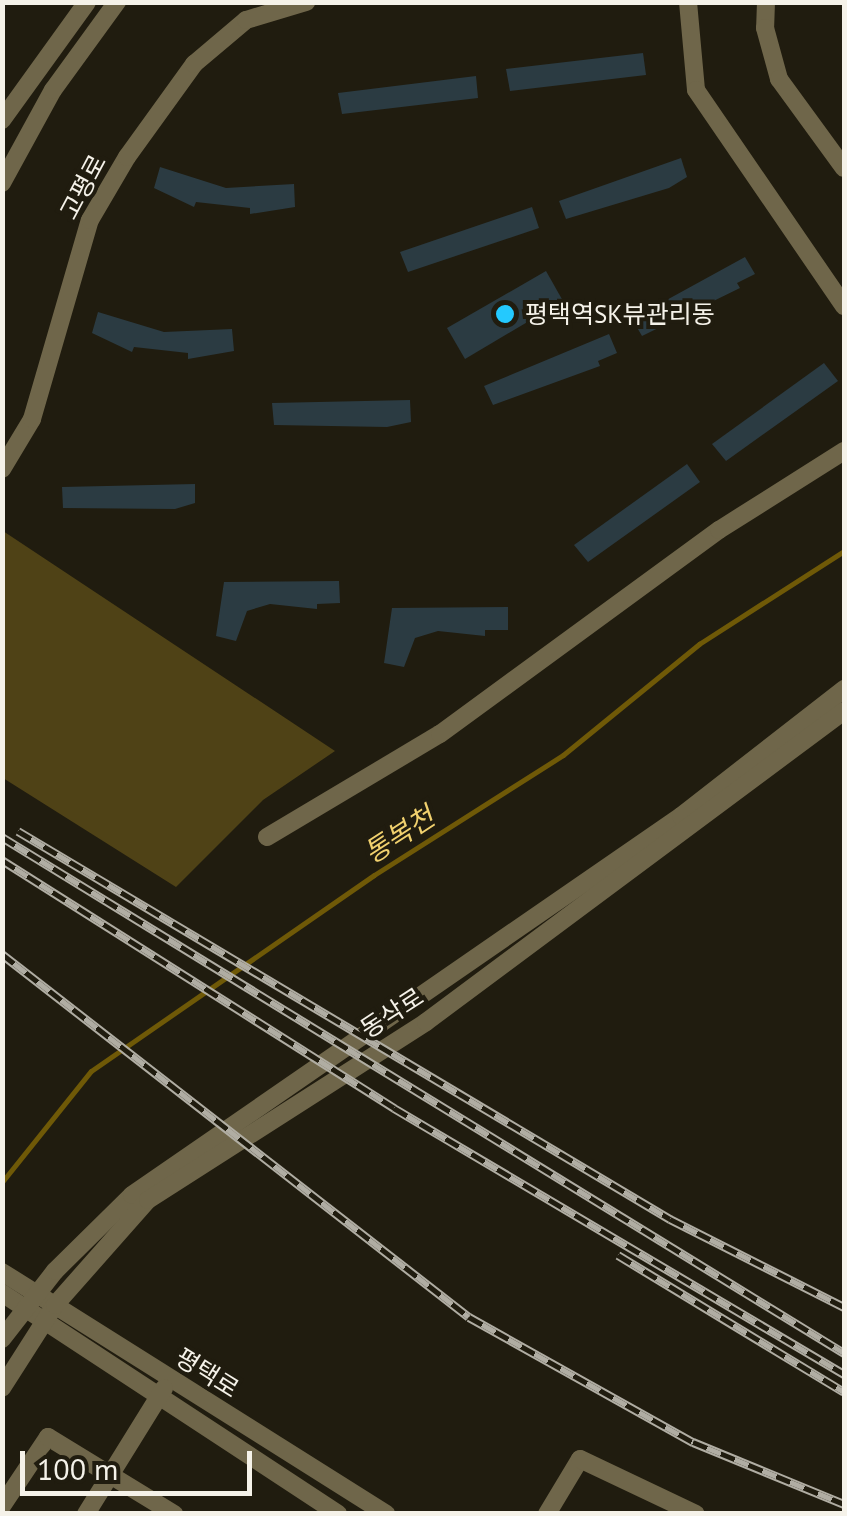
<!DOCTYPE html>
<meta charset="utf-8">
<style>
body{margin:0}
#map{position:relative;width:847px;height:1516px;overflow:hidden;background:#201c0f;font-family:"PT Sans","Noto Sans KR",sans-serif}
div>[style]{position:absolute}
.green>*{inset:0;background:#4f4216}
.stream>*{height:5px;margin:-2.5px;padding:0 2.5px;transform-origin:2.5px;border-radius:2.5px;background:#6f5907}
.building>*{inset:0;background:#2b3b42}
.minor>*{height:18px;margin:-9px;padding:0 9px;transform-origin:9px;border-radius:9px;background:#6f664a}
.rail>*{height:9px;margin-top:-4.5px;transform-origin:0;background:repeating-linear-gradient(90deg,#201c0f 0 15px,#b0ada3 0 30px);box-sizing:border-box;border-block:2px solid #b0ada3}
.dots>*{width:28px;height:28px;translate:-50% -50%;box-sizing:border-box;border:5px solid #201c0f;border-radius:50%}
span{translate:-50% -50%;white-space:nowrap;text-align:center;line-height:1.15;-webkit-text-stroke:8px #201c0f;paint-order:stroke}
.street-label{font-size:25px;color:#f5f2e9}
.poi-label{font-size:25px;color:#f5f2e9}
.left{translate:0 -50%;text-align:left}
.water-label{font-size:28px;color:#f1d16e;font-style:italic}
.frame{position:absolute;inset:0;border:5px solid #f5f2e9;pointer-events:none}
.scale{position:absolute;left:20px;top:1451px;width:232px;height:45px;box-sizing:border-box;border:5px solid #f5f2e9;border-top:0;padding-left:12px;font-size:30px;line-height:35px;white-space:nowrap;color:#f5f2e9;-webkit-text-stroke:8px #201c0f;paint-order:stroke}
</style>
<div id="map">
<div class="green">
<i style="clip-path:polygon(3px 531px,335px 751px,263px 800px,176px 887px,3px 778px)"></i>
</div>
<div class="stream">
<i style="left:2px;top:1182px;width:142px;rotate:-51.3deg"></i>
<i style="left:91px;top:1071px;width:344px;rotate:-34.7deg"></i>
<i style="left:374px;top:875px;width:224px;rotate:-32.4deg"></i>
<i style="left:563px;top:755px;width:176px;rotate:-39.2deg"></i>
<i style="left:699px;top:644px;width:172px;rotate:-32.7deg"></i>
</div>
<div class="building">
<i style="clip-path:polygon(643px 53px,646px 75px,510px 91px,506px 69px)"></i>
<i style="clip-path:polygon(476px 76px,478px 98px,342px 114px,338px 93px)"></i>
<i style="clip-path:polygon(681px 158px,687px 177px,669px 188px,566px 219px,559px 201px)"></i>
<i style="clip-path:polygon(160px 167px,226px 188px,294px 184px,295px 207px,250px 214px,250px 208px,196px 202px,194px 207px,154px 188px)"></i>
<i style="clip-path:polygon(532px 207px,539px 228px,408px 272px,400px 252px)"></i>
<i style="clip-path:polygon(745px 257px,755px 274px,737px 283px,740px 288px,642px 336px,632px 319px)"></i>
<i style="clip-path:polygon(546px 271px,563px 301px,465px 359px,447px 328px)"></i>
<i style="clip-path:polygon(98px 312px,164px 332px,232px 329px,234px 351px,188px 359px,188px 353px,134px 347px,132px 352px,92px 333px)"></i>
<i style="clip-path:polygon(609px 334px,617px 353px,598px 361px,600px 366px,493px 405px,484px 386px)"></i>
<i style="clip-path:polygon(824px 363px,838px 381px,726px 461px,712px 444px)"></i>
<i style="clip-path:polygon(410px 400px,411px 422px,387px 427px,274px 425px,272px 403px)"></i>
<i style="clip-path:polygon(687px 464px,700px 482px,588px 562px,574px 545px)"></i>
<i style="clip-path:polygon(195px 484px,195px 503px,175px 509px,63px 508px,62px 487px)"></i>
<i style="clip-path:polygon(339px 581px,340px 603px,317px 604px,317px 609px,270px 604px,247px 611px,236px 641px,216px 636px,224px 582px)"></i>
<i style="clip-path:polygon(508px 607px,508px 630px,485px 630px,485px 636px,438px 631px,415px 638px,404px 667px,384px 663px,392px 608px)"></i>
</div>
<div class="minor">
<i style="left:688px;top:2px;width:88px;rotate:84.8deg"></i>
<i style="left:696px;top:90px;width:262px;rotate:55.6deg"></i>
<i style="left:766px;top:2px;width:26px;rotate:92deg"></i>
<i style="left:765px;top:28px;width:53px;rotate:74.6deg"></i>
<i style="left:779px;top:79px;width:110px;rotate:53.9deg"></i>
<i style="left:2px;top:120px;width:145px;rotate:-54.2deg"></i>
<i style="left:2px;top:183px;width:106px;rotate:-61.3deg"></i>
<i style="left:53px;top:90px;width:109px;rotate:-54deg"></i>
<i style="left:2px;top:469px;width:58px;rotate:-59deg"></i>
<i style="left:32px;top:419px;width:207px;rotate:-73.8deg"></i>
<i style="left:90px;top:220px;width:73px;rotate:-59.6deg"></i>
<i style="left:127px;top:157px;width:115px;rotate:-54.2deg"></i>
<i style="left:194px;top:64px;width:68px;rotate:-40.2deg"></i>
<i style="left:246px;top:20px;width:63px;rotate:-16.7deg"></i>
<i style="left:267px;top:837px;width:201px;rotate:-30.8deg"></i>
<i style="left:440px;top:734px;width:346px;rotate:-36.2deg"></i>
<i style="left:719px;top:530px;width:148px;rotate:-32.3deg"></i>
<i style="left:2px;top:1272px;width:454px;rotate:32.2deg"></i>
<i style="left:2px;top:1293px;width:402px;rotate:33.3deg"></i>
<i style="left:2px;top:1339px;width:86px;rotate:-52.1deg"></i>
<i style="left:55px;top:1271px;width:108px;rotate:-44.6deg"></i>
<i style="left:132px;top:1195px;width:667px;rotate:-34.62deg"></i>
<i style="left:681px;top:816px;width:207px;rotate:-37.9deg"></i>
<i style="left:2px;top:1388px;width:98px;rotate:-57.4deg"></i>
<i style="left:55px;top:1305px;width:140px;rotate:-48.5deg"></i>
<i style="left:148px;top:1200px;width:330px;rotate:-32.6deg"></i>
<i style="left:426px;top:1022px;width:521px;rotate:-36.65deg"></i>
<i style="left:2px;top:1506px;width:83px;rotate:-56.3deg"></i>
<i style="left:48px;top:1437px;width:148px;rotate:31.4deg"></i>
<i style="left:86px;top:1514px;width:148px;rotate:-58.2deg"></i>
<i style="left:547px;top:1514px;width:64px;rotate:-59deg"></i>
<i style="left:580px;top:1459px;width:128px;rotate:25.4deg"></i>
</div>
<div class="rail">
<i style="left:18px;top:831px;width:759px;rotate:30.76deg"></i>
<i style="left:670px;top:1219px;width:195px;rotate:26.8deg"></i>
<i style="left:2px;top:837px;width:988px;rotate:31.5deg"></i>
<i style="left:2px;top:860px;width:464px;rotate:32.3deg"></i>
<i style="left:394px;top:1108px;width:523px;rotate:30.59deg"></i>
<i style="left:2px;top:954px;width:591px;rotate:37.86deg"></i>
<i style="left:469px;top:1317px;width:257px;rotate:29.2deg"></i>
<i style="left:693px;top:1442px;width:163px;rotate:22.3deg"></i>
<i style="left:618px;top:1255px;width:264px;rotate:31.2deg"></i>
</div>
<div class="dots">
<i style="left:505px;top:314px;background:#24c9fe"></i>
</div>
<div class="street-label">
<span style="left:83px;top:187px;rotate:-62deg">고평로</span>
<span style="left:392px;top:1013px;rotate:-33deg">동삭로</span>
<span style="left:207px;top:1373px;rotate:32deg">평택로</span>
</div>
<div class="poi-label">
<span class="left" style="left:525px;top:314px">평택역SK뷰관리동</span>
</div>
<div class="water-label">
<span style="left:399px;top:835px;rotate:-33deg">통복천</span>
</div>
<div class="frame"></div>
<div class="scale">100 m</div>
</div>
